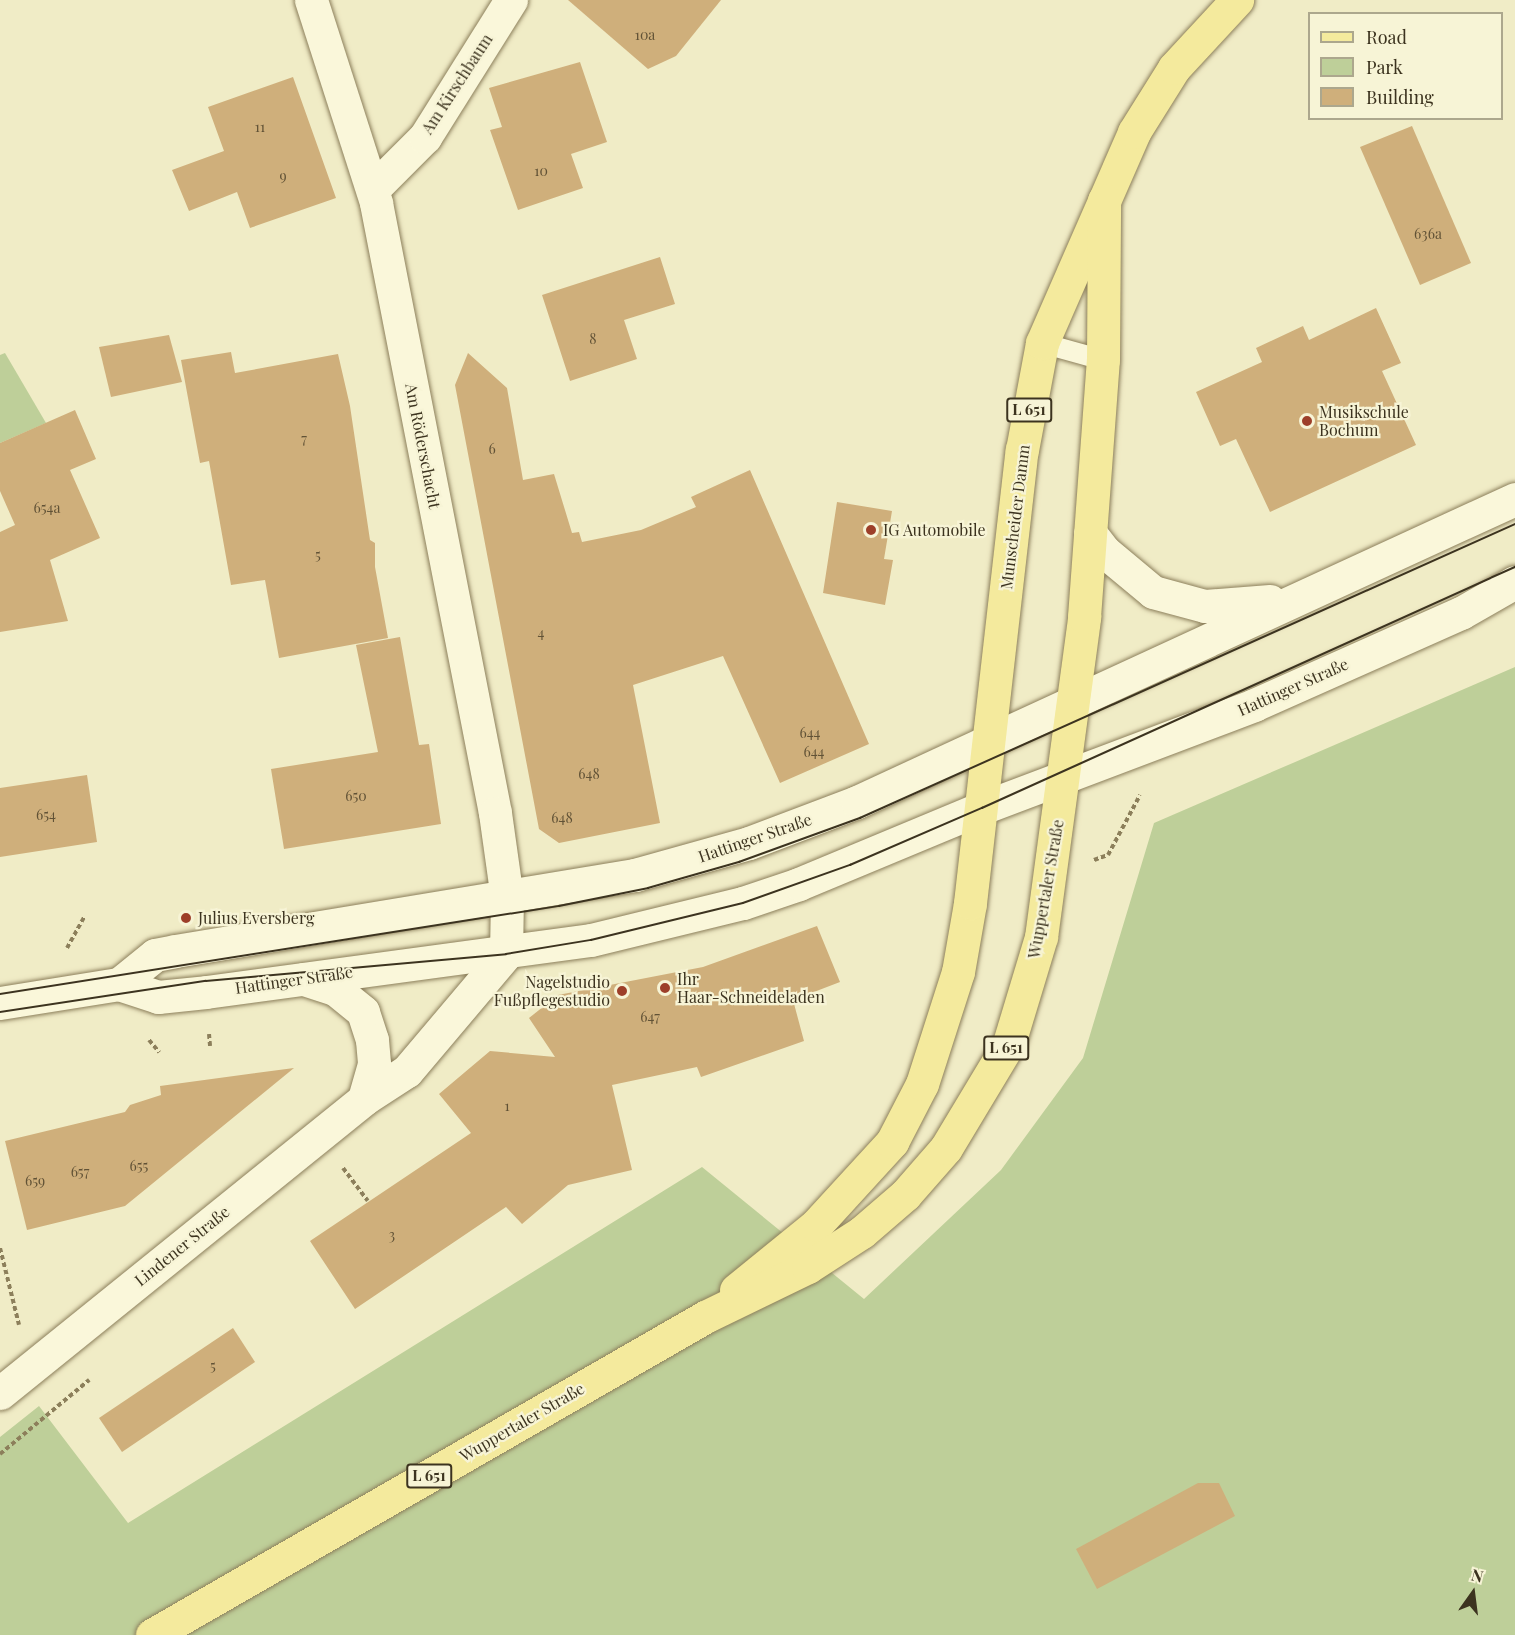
<!DOCTYPE html>
<meta charset="utf-8">
<style>
body{margin:0}
#map{position:relative;width:1515px;height:1635px;overflow:hidden;background:#f0ecc6;font-family:"Playfair Display",serif}
div>[style]{position:absolute}
.green>*{inset:0;background:#becf99}
.building>*{inset:0;background:#cfaf7b}
.path>*{height:4px;margin-top:-2px;transform-origin:0;background:repeating-linear-gradient(90deg,#8c7f5b 0 4.5px,transparent 0 7.5px)}
.roads{filter:drop-shadow(0 0 2px #8c7f5b) drop-shadow(0 0 2px #8c7f5b)}
.service>*{height:20px;margin:-10px;padding:0 10px;transform-origin:10px;border-radius:10px;background:#faf7da}
.minor>*{height:33px;margin:-16.5px;padding:0 16.5px;transform-origin:16.5px;border-radius:16.5px;background:#faf7da}
.tertiary>*{height:33px;margin:-16.5px;padding:0 16.5px;transform-origin:16.5px;border-radius:16.5px;background:#faf7da}
.secondary>*{height:33px;margin:-16.5px;padding:0 16.5px;transform-origin:16.5px;border-radius:16.5px;background:#faf7da}
.primary>*{height:33px;margin:-16.5px;padding:0 16.5px;transform-origin:16.5px;border-radius:16.5px;background:#f4ea9d}
.tram>*{height:1.5px;margin:-0.75px;padding:0 0.75px;transform-origin:0.75px;border-radius:0.75px;background:#3c331f}
.dots>*{width:16px;height:16px;translate:-50% -50%;box-sizing:border-box;border:3px solid #f7f4d6;border-radius:50%}
span{translate:-50% -50%;white-space:nowrap;text-align:center;line-height:1.15;-webkit-text-stroke:4.5px #f7f4d6;paint-order:stroke}
.number-label{font-size:14px;color:#615236}
.number-label span{-webkit-text-stroke-width:0}
.shield-label span{padding:2px 4px;background:#f7f4d6;border:2px solid;border-radius:4px;-webkit-text-stroke-width:0}
.shield-label{font-size:15px;color:#3c331f;font-weight:700}
.street-label{font-size:16px;color:#3c331f}
.poi-label{font-size:16px;color:#3c331f}
.left{translate:0 -50%;text-align:left}
.right{translate:-100% -50%;text-align:right}
.legend{position:absolute;left:1308px;top:12px;width:195px;height:108px;box-sizing:border-box;background:#f7f4d6;border:2px solid #aca78d;margin:0;padding:8px 10px;list-style:none;font-size:18px;color:#3c331f}
.legend li{display:flex;align-items:center;gap:12px;height:30px}
.legend b{width:30px;border:2px solid #aca78d}
.north{position:absolute;left:1443px;top:1563px;width:60px;height:60px;-webkit-text-stroke:4px #f7f4d6;paint-order:stroke;rotate:14deg;font-size:16px;font-weight:700;line-height:24px;text-align:center;color:#3c331f}
.north::after{content:'';display:block;margin:auto;width:21px;height:27px;background:#3c331f;clip-path:polygon(50% 0,100% 100%,50% 72%,0 100%)}
</style>
<div id="map">
<div class="green">
<i style="clip-path:polygon(5px 353px,46px 423px,0 443px,0 355px)"></i>
<i style="clip-path:polygon(1515px 667px,1515px 1635px,0 1635px,0 1437px,39px 1406px,128px 1523px,702px 1167px,864px 1299px,1001px 1170px,1083px 1058px,1154px 823px)"></i>
</div>
<div class="building">
<i style="clip-path:polygon(568px 0,721px 0,676px 56px,648px 69px)"></i>
<i style="clip-path:polygon(580px 62px,607px 142px,571px 154px,583px 188px,518px 210px,490px 130px,502px 127px,489px 88px)"></i>
<i style="clip-path:polygon(293px 77px,336px 198px,250px 228px,237px 192px,189px 211px,172px 170px,224px 151px,208px 107px)"></i>
<i style="clip-path:polygon(1412px 126px,1471px 263px,1420px 285px,1360px 147px)"></i>
<i style="clip-path:polygon(660px 257px,675px 304px,624px 320px,637px 359px,570px 381px,542px 295px)"></i>
<i style="clip-path:polygon(1376px 308px,1401px 363px,1382px 371px,1416px 445px,1270px 512px,1236px 439px,1220px 446px,1196px 392px,1262px 362px,1256px 348px,1303px 326px,1309px 340px)"></i>
<i style="clip-path:polygon(169px 335px,182px 382px,111px 397px,99px 347px)"></i>
<i style="clip-path:polygon(231px 352px,235px 373px,338px 354px,350px 406px,370px 540px,375px 543px,375px 567px,388px 638px,279px 658px,265px 580px,231px 585px,209px 461px,200px 463px,181px 360px)"></i>
<i style="clip-path:polygon(468px 353px,507px 388px,523px 480px,554px 474px,572px 533px,579px 532px,582px 542px,641px 530px,696px 507px,691px 497px,750px 470px,869px 744px,780px 783px,723px 656px,633px 685px,660px 823px,559px 843px,539px 829px,455px 385px)"></i>
<i style="clip-path:polygon(75px 410px,96px 459px,70px 470px,100px 538px,50px 560px,68px 621px,0 632px,0 532px,15px 525px,0 491px,0 443px)"></i>
<i style="clip-path:polygon(837px 502px,892px 511px,884px 559px,893px 560px,885px 605px,823px 593px)"></i>
<i style="clip-path:polygon(400px 637px,419px 745px,429px 744px,441px 824px,284px 849px,271px 769px,378px 752px,356px 645px)"></i>
<i style="clip-path:polygon(87px 775px,97px 842px,0 857px,0 788px)"></i>
<i style="clip-path:polygon(817px 926px,840px 982px,793px 1000px,804px 1041px,701px 1077px,697px 1067px,612px 1085px,632px 1170px,568px 1185px,522px 1224px,506px 1207px,355px 1309px,310px 1241px,471px 1133px,439px 1094px,490px 1051px,555px 1057px,529px 1018px,558px 995px,703px 967px)"></i>
<i style="clip-path:polygon(294px 1068px,125px 1206px,27px 1230px,5px 1141px,125px 1112px,130px 1105px,161px 1095px,160px 1086px)"></i>
<i style="clip-path:polygon(233px 1328px,255px 1362px,122px 1452px,99px 1418px)"></i>
<i style="clip-path:polygon(1198px 1483px,1219px 1483px,1235px 1516px,1097px 1589px,1076px 1549px)"></i>
</div>
<div class="path">
<i style="left:1094px;top:860px;width:15px;rotate:-20deg"></i>
<i style="left:1108px;top:855px;width:68px;rotate:-61.9deg"></i>
<i style="left:67px;top:948px;width:35px;rotate:-61deg"></i>
<i style="left:209px;top:1034px;width:12px;rotate:85deg"></i>
<i style="left:149px;top:1040px;width:16px;rotate:50deg"></i>
<i style="left:343px;top:1168px;width:41px;rotate:52.9deg"></i>
<i style="left:0;top:1248px;width:79px;rotate:76.1deg"></i>
<i style="left:0;top:1454px;width:116px;rotate:-39.7deg"></i>
</div>
<div class="roads">
<div class="service">
<i style="left:1042px;top:343px;width:63px;rotate:15.6deg"></i>
</div>
<div class="minor">
<i style="left:311px;top:0;width:213px;rotate:72.2deg"></i>
<i style="left:376px;top:203px;width:621px;rotate:78.96deg"></i>
<i style="left:495px;top:813px;width:86px;rotate:82deg"></i>
<i style="left:373px;top:189px;width:74px;rotate:-45deg"></i>
<i style="left:425px;top:137px;width:162px;rotate:-57.9deg"></i>
<i style="left:304px;top:979px;width:33px;rotate:18deg"></i>
<i style="left:335px;top:989px;width:36px;rotate:39deg"></i>
<i style="left:363px;top:1012px;width:29px;rotate:72deg"></i>
<i style="left:372px;top:1040px;width:24px;rotate:85deg"></i>
<i style="left:374px;top:1064px;width:36px;rotate:106deg"></i>
<i style="left:0;top:1393px;width:468px;rotate:-38.9deg"></i>
<i style="left:364px;top:1099px;width:51px;rotate:-33.1deg"></i>
<i style="left:407px;top:1071px;width:153px;rotate:-49.8deg"></i>
</div>
<div class="tertiary">
<i style="left:506px;top:954px;width:56px;rotate:-89deg"></i>
<i style="left:119px;top:984px;width:46px;rotate:-38.9deg"></i>
<i style="left:155px;top:955px;width:20px;rotate:-11deg"></i>
<i style="left:175px;top:951px;width:466px;rotate:-9.4deg"></i>
<i style="left:635px;top:875px;width:118px;rotate:-15.7deg"></i>
<i style="left:749px;top:843px;width:116px;rotate:-20.8deg"></i>
<i style="left:857px;top:802px;width:148px;rotate:-24.8deg"></i>
<i style="left:0;top:1003px;width:121px;rotate:-9.1deg"></i>
<i style="left:119px;top:984px;width:41px;rotate:18.4deg"></i>
<i style="left:158px;top:997px;width:48px;rotate:-5.9deg"></i>
<i style="left:206px;top:992px;width:388px;rotate:-7.7deg"></i>
<i style="left:591px;top:940px;width:156px;rotate:-13.7deg"></i>
<i style="left:743px;top:903px;width:59px;rotate:-18.7deg"></i>
<i style="left:799px;top:884px;width:198px;rotate:-22.6deg"></i>
</div>
<div class="secondary">
<i style="left:1090px;top:533px;width:24px;rotate:52deg"></i>
<i style="left:1105px;top:552px;width:62px;rotate:39.8deg"></i>
<i style="left:1153px;top:592px;width:54px;rotate:15.1deg"></i>
<i style="left:1205px;top:606px;width:65px;rotate:-4.4deg"></i>
<i style="left:991px;top:740px;width:577px;rotate:-24.7deg"></i>
<i style="left:982px;top:808px;width:291px;rotate:-20.7deg"></i>
<i style="left:1254px;top:705px;width:227px;rotate:-24deg"></i>
<i style="left:1461px;top:613px;width:62px;rotate:-29.9deg"></i>
</div>
<div class="primary">
<i style="left:736px;top:1290px;width:103px;rotate:-39.1deg"></i>
<i style="left:816px;top:1225px;width:113px;rotate:-47.5deg"></i>
<i style="left:892px;top:1142px;width:65px;rotate:-62.7deg"></i>
<i style="left:922px;top:1084px;width:118px;rotate:-72.2deg"></i>
<i style="left:958px;top:972px;width:70px;rotate:-80.1deg"></i>
<i style="left:970px;top:903px;width:456px;rotate:-83.5deg"></i>
<i style="left:1022px;top:450px;width:109px;rotate:-79.4deg"></i>
<i style="left:1042px;top:343px;width:230px;rotate:-66.4deg"></i>
<i style="left:1134px;top:132px;width:75px;rotate:-58deg"></i>
<i style="left:1174px;top:68px;width:93px;rotate:-47.2deg"></i>
<i style="left:152px;top:1635px;width:638px;rotate:-29.9deg"></i>
<i style="left:705px;top:1317px;width:114px;rotate:-25.9deg"></i>
<i style="left:808px;top:1267px;width:64px;rotate:-32.9deg"></i>
<i style="left:862px;top:1232px;width:57px;rotate:-40.7deg"></i>
<i style="left:905px;top:1195px;width:62px;rotate:-48.9deg"></i>
<i style="left:946px;top:1148px;width:122px;rotate:-59deg"></i>
<i style="left:1009px;top:1043px;width:111px;rotate:-73.2deg"></i>
<i style="left:1041px;top:937px;width:323px;rotate:-82.3deg"></i>
<i style="left:1084px;top:617px;width:258px;rotate:-85.8deg"></i>
<i style="left:1103px;top:360px;width:160px;rotate:-89.6deg"></i>
</div>
</div>
<div class="tram">
<i style="left:0;top:994px;width:566px;rotate:-8.95deg"></i>
<i style="left:559px;top:906px;width:91px;rotate:-11.4deg"></i>
<i style="left:648px;top:888px;width:95px;rotate:-15.9deg"></i>
<i style="left:739px;top:862px;width:129px;rotate:-20deg"></i>
<i style="left:860px;top:818px;width:718px;rotate:-24.17deg"></i>
<i style="left:0;top:1012px;width:208px;rotate:-8.6deg"></i>
<i style="left:206px;top:981px;width:301px;rotate:-5.1deg"></i>
<i style="left:506px;top:954px;width:86px;rotate:-9.4deg"></i>
<i style="left:591px;top:940px;width:156px;rotate:-13.7deg"></i>
<i style="left:743px;top:903px;width:114px;rotate:-19.6deg"></i>
<i style="left:850px;top:865px;width:144px;rotate:-23.4deg"></i>
<i style="left:982px;top:808px;width:585px;rotate:-24.33deg"></i>
</div>
<div class="dots">
<i style="left:1307px;top:421px;background:#9d3f29"></i>
<i style="left:871px;top:530px;background:#9d3f29"></i>
<i style="left:186px;top:918px;background:#9d3f29"></i>
<i style="left:665px;top:988px;background:#9d3f29"></i>
<i style="left:622px;top:991px;background:#9d3f29"></i>
</div>
<div class="number-label">
<span style="left:645px;top:35px">10a</span>
<span style="left:260px;top:127px">11</span>
<span style="left:541px;top:171px">10</span>
<span style="left:283px;top:176px">9</span>
<span style="left:1428px;top:234px">636a</span>
<span style="left:593px;top:339px">8</span>
<span style="left:304px;top:439px">7</span>
<span style="left:492px;top:449px">6</span>
<span style="left:47px;top:508px">654a</span>
<span style="left:318px;top:555px">5</span>
<span style="left:541px;top:633px">4</span>
<span style="left:810px;top:733px">644</span>
<span style="left:814px;top:752px">644</span>
<span style="left:589px;top:774px">648</span>
<span style="left:356px;top:796px">650</span>
<span style="left:46px;top:815px">654</span>
<span style="left:562px;top:818px">648</span>
<span style="left:650px;top:1017px">647</span>
<span style="left:507px;top:1106px">1</span>
<span style="left:139px;top:1166px">655</span>
<span style="left:80px;top:1172px">657</span>
<span style="left:35px;top:1181px">659</span>
<span style="left:392px;top:1235px">3</span>
<span style="left:213px;top:1366px">5</span>
</div>
<div class="shield-label">
<span style="left:1029px;top:410px">L 651</span>
<span style="left:1006px;top:1048px">L 651</span>
<span style="left:429px;top:1476px">L 651</span>
</div>
<div class="street-label">
<span style="left:457px;top:84px;rotate:-57deg">Am Kirschbaum</span>
<span style="left:423px;top:446px;rotate:79deg">Am Röderschacht</span>
<span style="left:1015px;top:517px;rotate:-83deg">Munscheider Damm</span>
<span style="left:1293px;top:687px;rotate:-24deg">Hattinger Straße</span>
<span style="left:755px;top:838px;rotate:-19deg">Hattinger Straße</span>
<span style="left:1046px;top:889px;rotate:-80deg">Wuppertaler Straße</span>
<span style="left:294px;top:980px;rotate:-8deg">Hattinger Straße</span>
<span style="left:182px;top:1246px;rotate:-39deg">Lindener Straße</span>
<span style="left:522px;top:1422px;rotate:-30deg">Wuppertaler Straße</span>
</div>
<div class="poi-label">
<span class="left" style="left:1319px;top:421px">Musikschule<br>Bochum</span>
<span class="left" style="left:883px;top:530px">IG Automobile</span>
<span class="left" style="left:198px;top:918px">Julius Eversberg</span>
<span class="left" style="left:677px;top:988px">Ihr<br>Haar-Schneideladen</span>
<span class="right" style="left:610px;top:991px">Nagelstudio<br>Fußpflegestudio</span>
</div>
<ul class="legend">
<li><b style="height:8px;background:#f4ea9d"></b>Road</li>
<li><b style="height:16px;background:#becf99"></b>Park</li>
<li><b style="height:16px;background:#cfaf7b"></b>Building</li>
</ul>
<div class="north">N</div>
</div>
